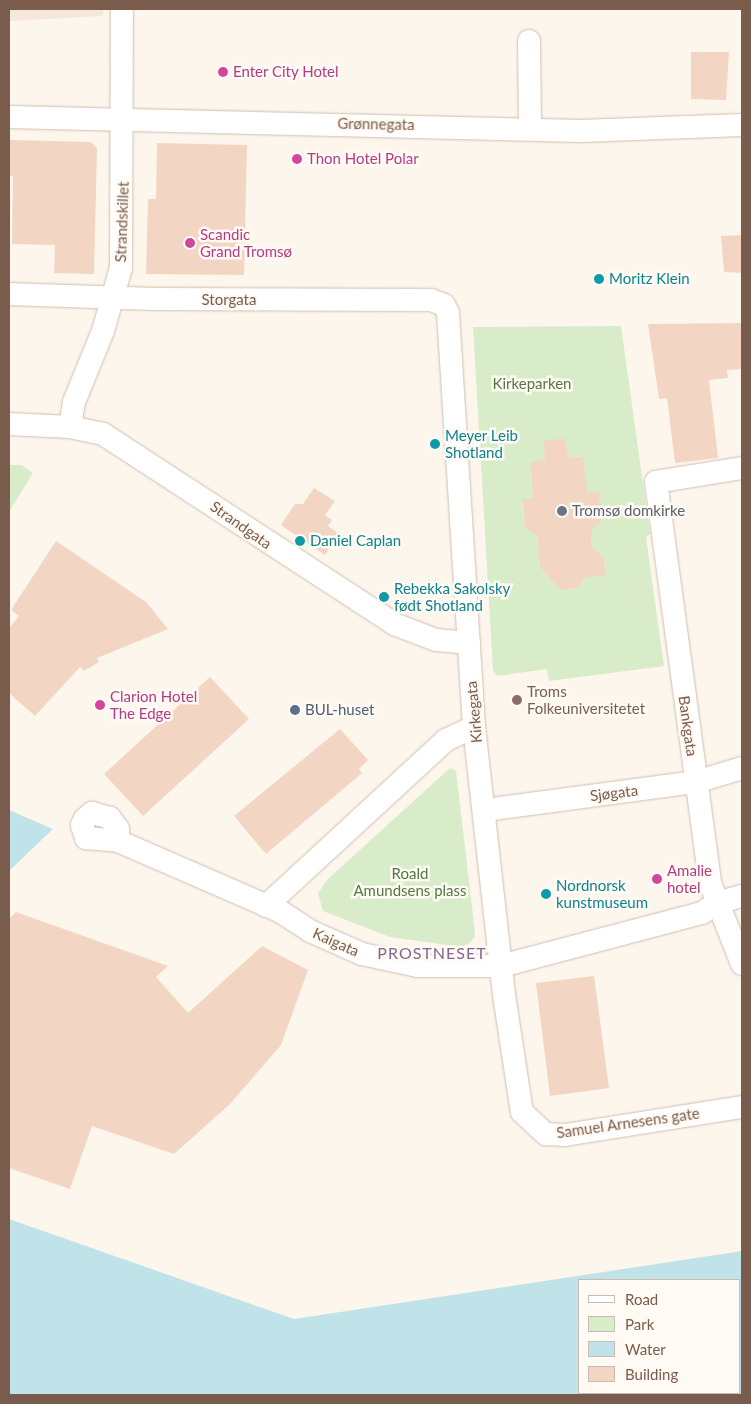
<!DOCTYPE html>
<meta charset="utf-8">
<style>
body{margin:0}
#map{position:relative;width:751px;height:1404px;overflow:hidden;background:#fdf6ec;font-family:Lato,sans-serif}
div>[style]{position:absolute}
.residential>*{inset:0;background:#f5e8da}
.green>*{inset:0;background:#d8ecc9}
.water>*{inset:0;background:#bfe3e8}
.building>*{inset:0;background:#f3d5c3}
.roads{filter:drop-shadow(0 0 1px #d1beb0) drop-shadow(0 0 1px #d1beb0)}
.minor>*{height:22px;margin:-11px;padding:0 11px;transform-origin:11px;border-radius:11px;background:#fff}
.dots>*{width:14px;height:14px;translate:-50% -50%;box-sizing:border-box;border:2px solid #fffaf3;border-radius:50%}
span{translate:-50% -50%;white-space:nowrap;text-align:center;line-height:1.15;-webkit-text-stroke:5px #fffaf3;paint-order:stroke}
.hotel-label{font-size:15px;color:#b23c85}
.left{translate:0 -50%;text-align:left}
.street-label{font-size:15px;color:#7a5c4d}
.culture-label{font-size:15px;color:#0d838f}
.park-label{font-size:15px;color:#537a41}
.worship-label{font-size:15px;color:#5b616d}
.education-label{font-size:15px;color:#785e54}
.service-label{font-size:15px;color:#4e5e75}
.neighbourhood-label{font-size:16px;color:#846695;letter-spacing:1px}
.frame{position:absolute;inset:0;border:10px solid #7a5c4d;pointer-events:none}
.legend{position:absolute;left:578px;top:1279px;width:162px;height:115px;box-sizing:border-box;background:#fffaf3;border:1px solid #cabbb1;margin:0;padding:6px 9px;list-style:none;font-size:15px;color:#7a5c4d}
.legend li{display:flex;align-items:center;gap:10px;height:25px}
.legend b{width:25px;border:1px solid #cabbb1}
</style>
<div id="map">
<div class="residential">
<i style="clip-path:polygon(9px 9px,103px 9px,103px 16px,9px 21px)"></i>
</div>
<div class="green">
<i style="clip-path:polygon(evenodd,621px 326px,650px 534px,646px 537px,664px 666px,549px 681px,547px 669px,497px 676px,493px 670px,473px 327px,621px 326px,564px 439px,568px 458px,581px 456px,587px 493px,599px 494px,601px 520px,590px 524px,593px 557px,604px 558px,606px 573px,586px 577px,578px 588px,561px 590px,540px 568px,536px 529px,525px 528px,522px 503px,533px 498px,530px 464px,545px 460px,543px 443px,564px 439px)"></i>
<i style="clip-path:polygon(9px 465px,21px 465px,33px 473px,9px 512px)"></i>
<i style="clip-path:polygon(450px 768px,456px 771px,474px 924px,475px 936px,470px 943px,461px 947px,390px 937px,323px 911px,318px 893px,328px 879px)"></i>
</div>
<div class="water">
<i style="clip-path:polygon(9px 810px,53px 829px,9px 871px)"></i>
<i style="clip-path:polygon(evenodd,9px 1219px,294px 1319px,742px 1251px,742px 1395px,9px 1395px,9px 1219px,580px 1280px,740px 1280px,740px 1393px,580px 1393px,580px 1280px)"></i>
</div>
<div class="building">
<i style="clip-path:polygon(691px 52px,729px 52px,726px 100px,691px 99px)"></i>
<i style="clip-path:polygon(9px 140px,91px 142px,97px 148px,94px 274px,54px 273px,55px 245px,12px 244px,13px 176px,9px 176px)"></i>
<i style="clip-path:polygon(157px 143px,247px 145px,244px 275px,146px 274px,148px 199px,156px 199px)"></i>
<i style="clip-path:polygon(742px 235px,742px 273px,724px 272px,721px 236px)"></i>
<i style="clip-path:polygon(742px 323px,742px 369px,727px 370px,728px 378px,709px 380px,718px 458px,675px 463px,667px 398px,659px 399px,648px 324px)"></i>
<i style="clip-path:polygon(565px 438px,568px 458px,583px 456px,587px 493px,599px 492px,601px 520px,591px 532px,592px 547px,604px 558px,606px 575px,586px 577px,578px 588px,561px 590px,540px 568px,537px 536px,525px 528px,522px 499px,533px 498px,530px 462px,545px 460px,543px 441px)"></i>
<i style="clip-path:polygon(314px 488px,335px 501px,325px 515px,332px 520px,328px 526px,339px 534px,325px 555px,281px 525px,295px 504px,303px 504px)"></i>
<i style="clip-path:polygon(56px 541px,146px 602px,168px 629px,97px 658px,99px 662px,84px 671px,80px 667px,35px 716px,9px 693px,9px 628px,19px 616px,11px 610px)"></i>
<i style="clip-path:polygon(210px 677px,249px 719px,143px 816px,104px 774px)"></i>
<i style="clip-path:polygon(340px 729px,368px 760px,359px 769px,362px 773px,266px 854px,234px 816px)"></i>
<i style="clip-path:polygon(16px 912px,168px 966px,156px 977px,188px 1013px,262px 946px,308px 970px,281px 1045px,230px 1104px,174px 1154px,92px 1126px,70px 1189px,9px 1168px,9px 919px)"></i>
<i style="clip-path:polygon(594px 976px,609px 1088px,550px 1096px,536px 983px)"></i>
</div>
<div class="roads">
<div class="minor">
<i style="left:529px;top:41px;width:88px;rotate:89.3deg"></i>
<i style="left:9px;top:117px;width:572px;rotate:1.4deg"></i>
<i style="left:581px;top:131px;width:161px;rotate:-2.1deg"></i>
<i style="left:9px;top:294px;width:144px;rotate:2deg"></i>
<i style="left:153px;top:299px;width:278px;rotate:0.2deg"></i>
<i style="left:431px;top:300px;width:14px;rotate:21deg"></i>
<i style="left:444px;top:305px;width:9px;rotate:63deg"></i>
<i style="left:448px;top:313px;width:415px;rotate:86.4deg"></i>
<i style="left:474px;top:727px;width:270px;rotate:83.6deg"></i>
<i style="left:504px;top:995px;width:118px;rotate:81.3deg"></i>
<i style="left:522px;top:1112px;width:33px;rotate:43deg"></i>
<i style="left:546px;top:1134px;width:19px;rotate:3deg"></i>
<i style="left:565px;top:1135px;width:179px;rotate:-9deg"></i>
<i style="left:9px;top:424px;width:61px;rotate:2.8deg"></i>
<i style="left:70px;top:427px;width:34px;rotate:12deg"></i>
<i style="left:103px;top:434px;width:348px;rotate:33.1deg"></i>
<i style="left:394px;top:624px;width:45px;rotate:20.9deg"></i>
<i style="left:436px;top:640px;width:33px;rotate:5deg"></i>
<i style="left:70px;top:427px;width:25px;rotate:-81deg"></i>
<i style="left:74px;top:402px;width:77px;rotate:-67.8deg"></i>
<i style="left:103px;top:331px;width:66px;rotate:-74.1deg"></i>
<i style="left:121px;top:268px;width:259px;rotate:-89.8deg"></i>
<i style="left:742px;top:468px;width:87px;rotate:170.8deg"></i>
<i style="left:656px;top:482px;width:405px;rotate:82.3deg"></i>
<i style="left:710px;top:883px;width:87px;rotate:68.4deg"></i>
<i style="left:485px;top:810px;width:213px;rotate:-7.6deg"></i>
<i style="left:696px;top:782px;width:48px;rotate:-16.9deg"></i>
<i style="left:118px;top:841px;width:12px;rotate:-90deg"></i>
<i style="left:118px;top:829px;width:14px;rotate:-126deg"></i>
<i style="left:110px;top:818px;width:19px;rotate:-164deg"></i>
<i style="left:92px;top:813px;width:9px;rotate:139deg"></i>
<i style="left:85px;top:819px;width:7px;rotate:117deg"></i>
<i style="left:82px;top:825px;width:14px;rotate:73deg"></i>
<i style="left:86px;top:838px;width:32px;rotate:5deg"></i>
<i style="left:118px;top:841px;width:178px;rotate:23.5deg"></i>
<i style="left:281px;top:912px;width:35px;rotate:33deg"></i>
<i style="left:310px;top:931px;width:57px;rotate:23.9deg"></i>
<i style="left:362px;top:954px;width:57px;rotate:12.1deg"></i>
<i style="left:418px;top:966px;width:83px"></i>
<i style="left:501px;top:966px;width:208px;rotate:-14.8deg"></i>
<i style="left:702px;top:913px;width:18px;rotate:-34deg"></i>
<i style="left:717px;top:903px;width:26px;rotate:-16deg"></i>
<i style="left:266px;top:906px;width:245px;rotate:-42.7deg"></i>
<i style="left:446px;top:740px;width:31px;rotate:-25deg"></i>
</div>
</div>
<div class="dots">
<i style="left:223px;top:72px;background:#d1479c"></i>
<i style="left:297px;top:159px;background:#d1479c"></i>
<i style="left:190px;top:243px;background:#d1479c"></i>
<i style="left:599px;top:279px;background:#0f9aa8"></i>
<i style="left:435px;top:444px;background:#0f9aa8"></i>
<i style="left:562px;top:511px;background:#6b7280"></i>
<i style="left:300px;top:541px;background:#0f9aa8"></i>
<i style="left:384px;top:597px;background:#0f9aa8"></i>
<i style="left:517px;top:700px;background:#8d6e63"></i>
<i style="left:100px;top:705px;background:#d1479c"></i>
<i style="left:295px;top:710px;background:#5c6f8a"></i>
<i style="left:657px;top:879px;background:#d1479c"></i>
<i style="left:546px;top:894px;background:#0f9aa8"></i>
</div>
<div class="hotel-label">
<span class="left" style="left:233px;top:72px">Enter City Hotel</span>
<span class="left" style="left:307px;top:159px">Thon Hotel Polar</span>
<span class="left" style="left:200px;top:243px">Scandic<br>Grand Tromsø</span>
<span class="left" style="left:110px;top:705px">Clarion Hotel<br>The Edge</span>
<span class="left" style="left:667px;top:879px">Amalie<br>hotel</span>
</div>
<div class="street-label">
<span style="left:376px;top:124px;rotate:1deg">Grønnegata</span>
<span style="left:122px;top:222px;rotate:-88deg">Strandskillet</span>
<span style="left:229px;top:300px">Storgata</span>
<span style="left:241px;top:525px;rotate:35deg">Strandgata</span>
<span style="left:474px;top:712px;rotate:-95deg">Kirkegata</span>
<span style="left:688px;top:726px;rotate:82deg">Bankgata</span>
<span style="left:614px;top:793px;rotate:-7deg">Sjøgata</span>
<span style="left:336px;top:942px;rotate:24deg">Kaigata</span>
<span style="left:628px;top:1123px;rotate:-8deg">Samuel Arnesens gate</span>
</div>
<div class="culture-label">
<span class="left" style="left:609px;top:279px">Moritz Klein</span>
<span class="left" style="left:445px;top:444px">Meyer Leib<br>Shotland</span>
<span class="left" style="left:310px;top:541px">Daniel Caplan</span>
<span class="left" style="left:394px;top:597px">Rebekka Sakolsky<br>født Shotland</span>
<span class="left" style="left:556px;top:894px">Nordnorsk<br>kunstmuseum</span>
</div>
<div class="park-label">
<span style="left:532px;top:384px">Kirkeparken</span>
<span style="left:410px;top:882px">Roald<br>Amundsens plass</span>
</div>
<div class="worship-label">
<span class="left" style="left:572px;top:511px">Tromsø domkirke</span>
</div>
<div class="education-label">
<span class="left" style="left:527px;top:700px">Troms<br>Folkeuniversitetet</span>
</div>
<div class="service-label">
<span class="left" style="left:305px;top:710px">BUL-huset</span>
</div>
<div class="neighbourhood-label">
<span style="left:432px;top:953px">PROSTNESET</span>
</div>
<div class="frame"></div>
<ul class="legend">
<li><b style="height:6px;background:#fff"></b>Road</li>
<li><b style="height:14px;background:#d8ecc9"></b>Park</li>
<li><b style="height:14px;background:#bfe3e8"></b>Water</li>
<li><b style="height:14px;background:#f3d5c3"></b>Building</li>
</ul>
</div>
